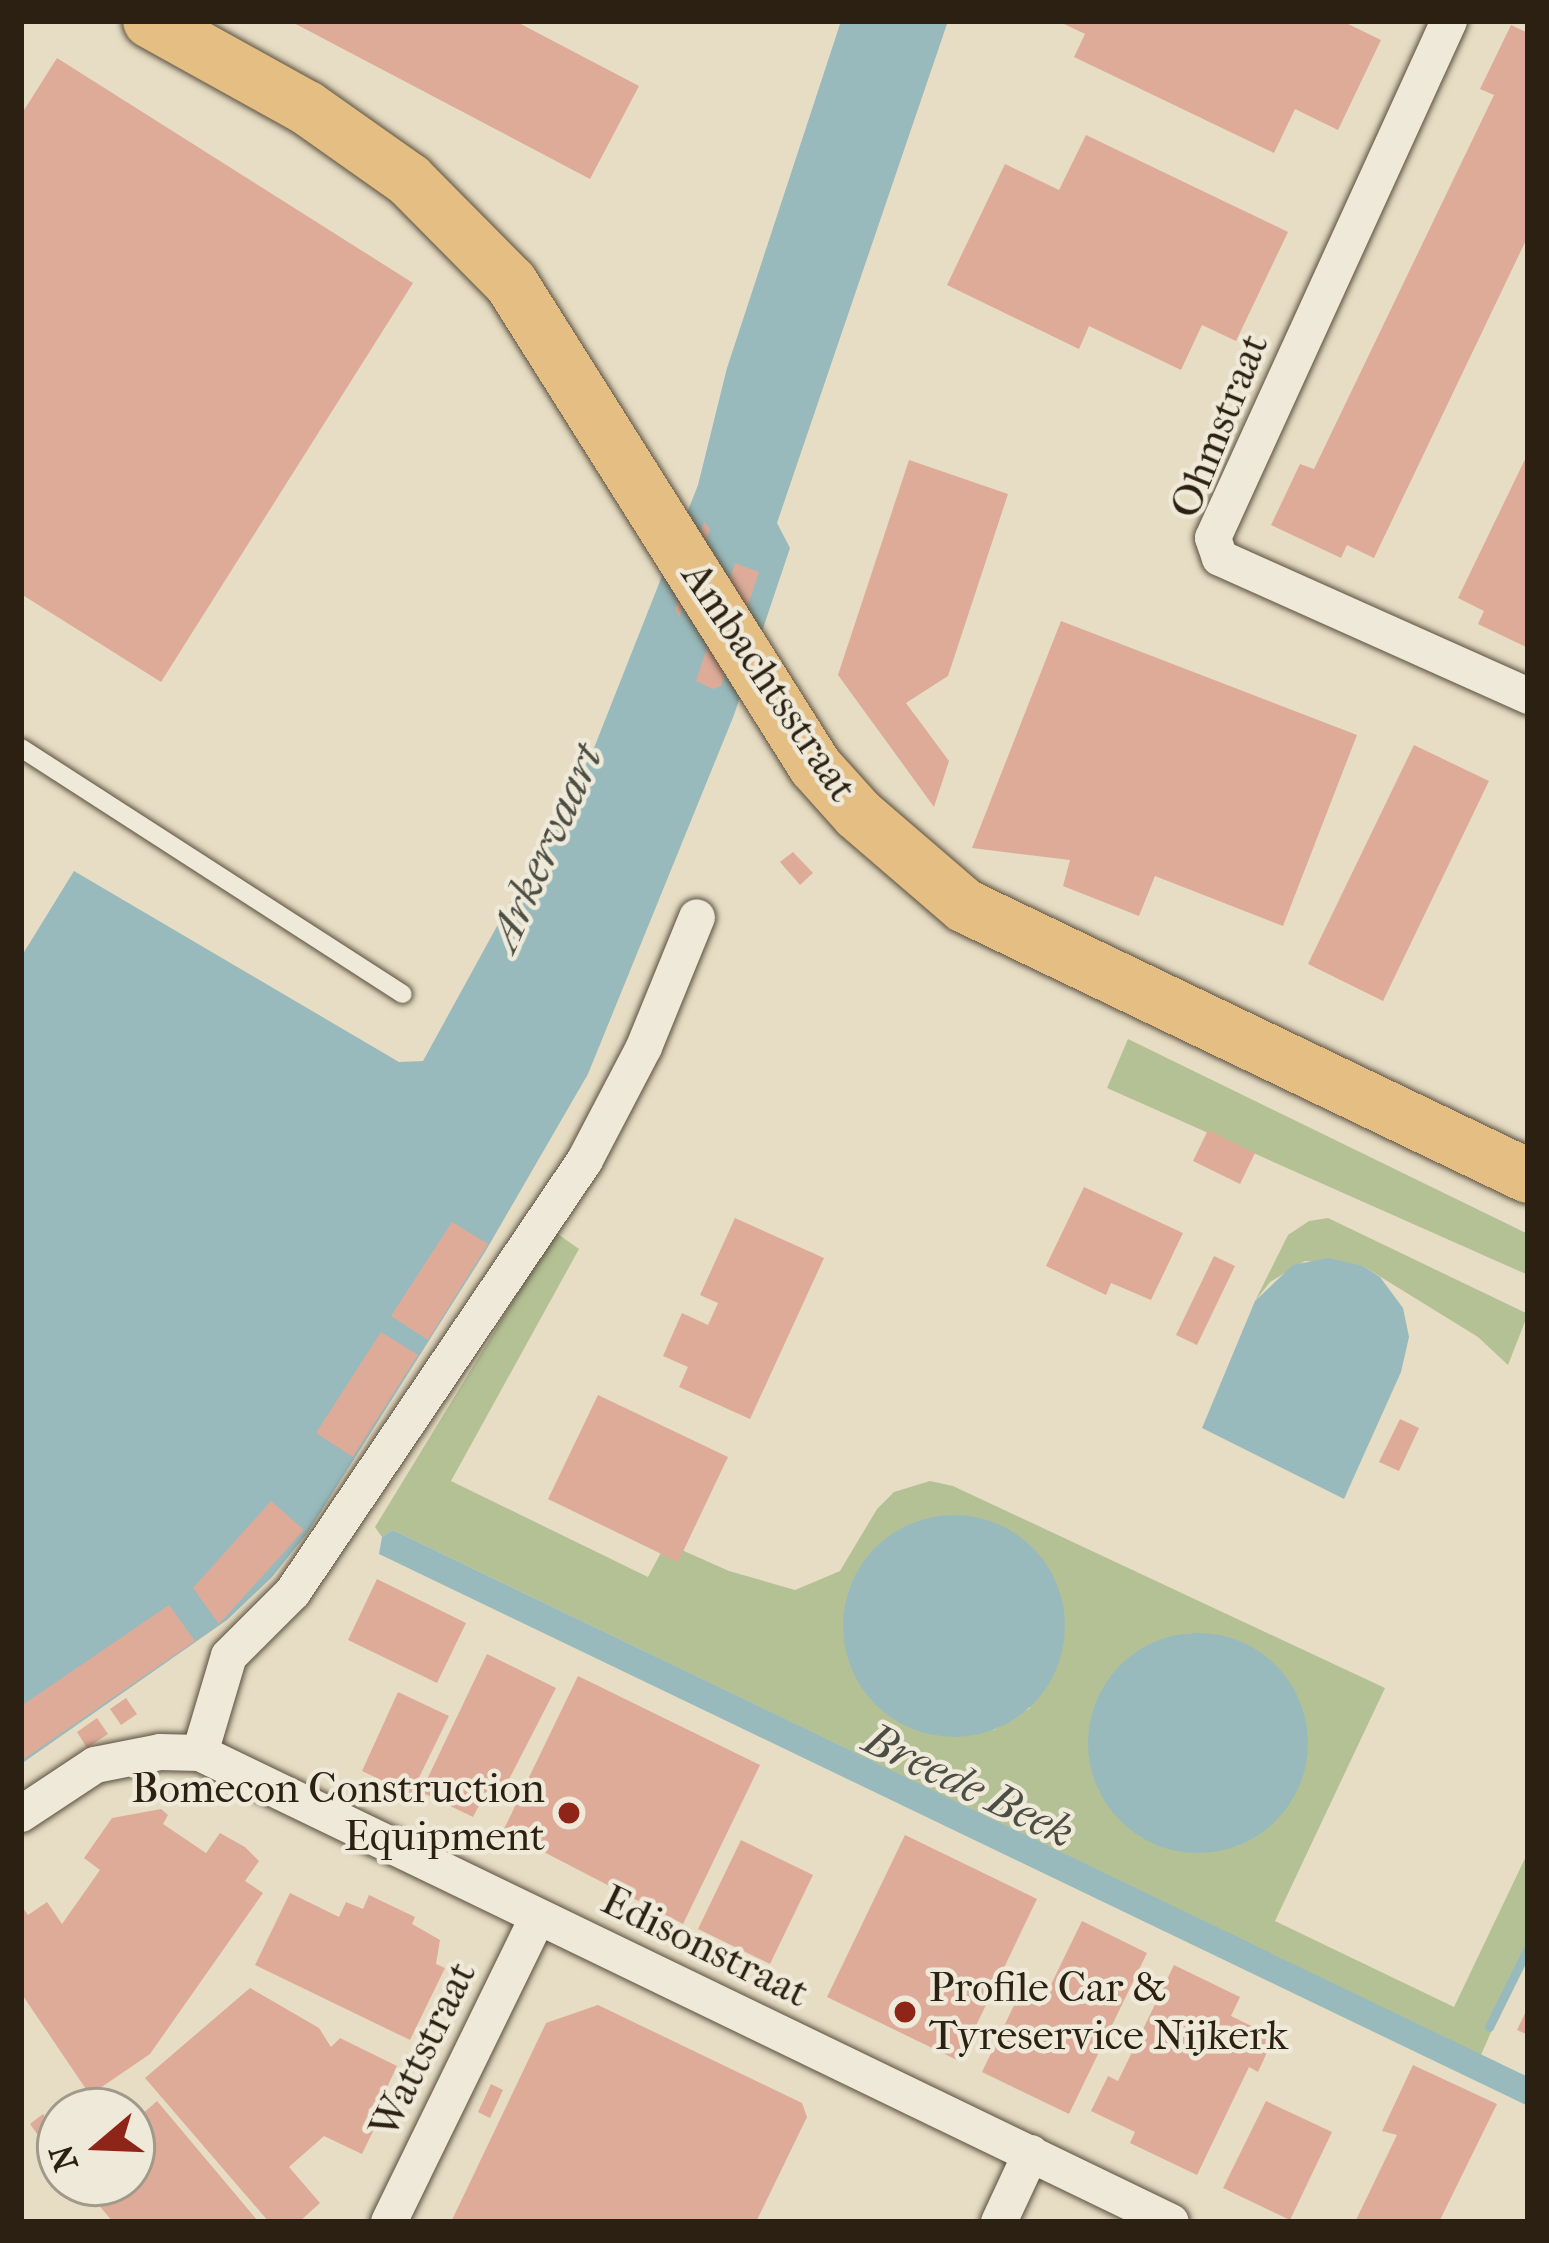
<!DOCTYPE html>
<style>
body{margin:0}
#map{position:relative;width:1549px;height:2243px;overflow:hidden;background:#e7ddc4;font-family:"IM FELL French Canon",serif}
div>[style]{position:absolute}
.green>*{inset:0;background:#b4c195}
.water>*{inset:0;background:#98babc}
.round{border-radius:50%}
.stream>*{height:9px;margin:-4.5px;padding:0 4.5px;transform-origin:4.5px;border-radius:4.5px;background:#98babc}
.building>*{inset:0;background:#deab99}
.roads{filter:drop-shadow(0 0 3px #5a4f3e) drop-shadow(0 0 3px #5a4f3e)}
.lane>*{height:18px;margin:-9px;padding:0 9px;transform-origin:9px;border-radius:9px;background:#efe9d9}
.street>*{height:36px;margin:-18px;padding:0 18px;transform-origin:18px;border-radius:18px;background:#efe9d9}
.primary>*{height:54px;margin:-27px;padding:0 27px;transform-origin:27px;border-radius:27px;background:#e4be82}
.dots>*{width:33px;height:33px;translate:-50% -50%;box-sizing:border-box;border:6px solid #efe9d9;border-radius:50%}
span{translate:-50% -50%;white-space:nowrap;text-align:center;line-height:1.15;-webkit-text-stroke:9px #efe9d9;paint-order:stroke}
.street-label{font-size:42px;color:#2b2011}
.poi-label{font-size:42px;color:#2b2011}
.right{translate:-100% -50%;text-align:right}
.left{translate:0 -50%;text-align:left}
.water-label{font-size:45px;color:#4c4e44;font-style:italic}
.frame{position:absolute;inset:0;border:24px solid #2b2011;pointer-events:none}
.north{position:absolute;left:36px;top:2087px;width:120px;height:120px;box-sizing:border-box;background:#efe9d9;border:3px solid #a19989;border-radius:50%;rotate:251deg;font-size:33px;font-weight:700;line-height:48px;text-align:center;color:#2b2011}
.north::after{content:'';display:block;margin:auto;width:42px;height:54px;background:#8f2418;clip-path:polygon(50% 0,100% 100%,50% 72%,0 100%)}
</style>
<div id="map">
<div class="green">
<i style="clip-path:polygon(1128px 1039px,1528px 1234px,1528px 1275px,1107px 1088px)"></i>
<i style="clip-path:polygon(1328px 1218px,1528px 1314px,1508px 1365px,1478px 1337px,1363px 1266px,1305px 1261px,1270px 1282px,1255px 1301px,1288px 1235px,1309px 1221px)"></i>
<i style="clip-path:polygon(evenodd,555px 1232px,579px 1249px,451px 1481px,648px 1577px,666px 1543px,729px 1571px,795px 1590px,840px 1571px,877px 1509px,894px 1492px,930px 1481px,953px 1486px,1385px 1688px,1275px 1921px,1454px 2007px,1528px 1852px,1528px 1947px,1481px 2055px,393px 1530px,382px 1537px,375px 1527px,555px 1232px,950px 1515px,1030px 1708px,994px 1730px,844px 1634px,848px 1593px,868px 1556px,899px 1530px,950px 1515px,555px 1232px,1191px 1633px,1240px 1845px,1199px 1853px,1141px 1837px,1099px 1791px,1162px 1639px,1191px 1633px)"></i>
</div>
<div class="water">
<i style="clip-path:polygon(841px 21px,948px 21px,777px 523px,790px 548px,734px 715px,588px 1074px,485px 1252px,308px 1532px,272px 1577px,227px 1620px,21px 1764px,21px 957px,74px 871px,399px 1062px,423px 1061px,592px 753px,698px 485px,727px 368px)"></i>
<i style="clip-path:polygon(1328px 1258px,1363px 1266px,1380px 1277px,1403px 1308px,1409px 1337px,1401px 1372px,1344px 1499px,1202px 1428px,1255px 1301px,1293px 1265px)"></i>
<i class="round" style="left:843px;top:1515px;width:222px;height:222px"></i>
<i style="clip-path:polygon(393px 1530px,1528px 2077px,1528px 2106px,379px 1554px,382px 1537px)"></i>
<i class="round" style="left:1088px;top:1633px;width:220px;height:220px"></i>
</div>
<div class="stream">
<i style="left:1489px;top:2027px;width:88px;rotate:-63.7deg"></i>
</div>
<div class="building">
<i style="clip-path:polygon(290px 21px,515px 21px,639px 86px,590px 179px)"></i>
<i style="clip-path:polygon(1058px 21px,1342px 21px,1381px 40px,1338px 130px,1295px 109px,1274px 153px,1074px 57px,1085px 34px)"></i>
<i style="clip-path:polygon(1511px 25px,1528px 33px,1528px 236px,1374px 558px,1347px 545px,1341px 558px,1271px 525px,1300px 464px,1314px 469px,1494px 95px,1480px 89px)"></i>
<i style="clip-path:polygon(57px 58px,413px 283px,161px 682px,21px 594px,21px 115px)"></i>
<i style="clip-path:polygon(1086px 135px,1288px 232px,1236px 341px,1202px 325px,1181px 370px,1089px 326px,1079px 349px,947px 285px,1005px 164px,1059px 190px)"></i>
<i style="clip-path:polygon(1528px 453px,1528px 648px,1478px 624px,1484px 611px,1458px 598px)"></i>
<i style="clip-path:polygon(909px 460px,1008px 494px,948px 676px,906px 703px,949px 761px,934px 807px,838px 675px)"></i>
<i style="clip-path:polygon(704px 522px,710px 529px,679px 617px,675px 609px)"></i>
<i style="clip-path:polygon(735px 563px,759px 572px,721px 686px,713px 689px,696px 681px)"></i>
<i style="clip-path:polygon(1061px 621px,1357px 735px,1283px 926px,1155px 876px,1139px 916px,1063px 886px,1070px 860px,972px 848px)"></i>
<i style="clip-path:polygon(1414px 745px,1489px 781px,1383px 1001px,1308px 964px)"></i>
<i style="clip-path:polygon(793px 852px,813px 873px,800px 885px,780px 862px)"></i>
<i style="clip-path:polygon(1208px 1130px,1255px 1153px,1240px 1184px,1193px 1161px)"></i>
<i style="clip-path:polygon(1084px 1187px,1183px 1233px,1151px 1300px,1111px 1283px,1106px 1295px,1046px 1266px)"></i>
<i style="clip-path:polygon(735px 1218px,824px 1258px,750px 1419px,679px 1387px,688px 1367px,663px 1356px,682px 1313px,708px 1325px,718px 1303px,700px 1295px)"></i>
<i style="clip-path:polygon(452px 1222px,488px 1244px,428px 1340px,391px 1316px)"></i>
<i style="clip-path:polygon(1214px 1256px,1235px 1266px,1197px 1345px,1176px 1335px)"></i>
<i style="clip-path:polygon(381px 1332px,418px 1355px,353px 1457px,316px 1433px)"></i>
<i style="clip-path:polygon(598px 1395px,728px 1457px,678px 1562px,548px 1499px)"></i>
<i style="clip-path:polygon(1400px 1419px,1419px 1428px,1399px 1471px,1379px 1462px)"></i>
<i style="clip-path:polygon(271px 1501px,304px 1530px,219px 1624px,193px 1588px)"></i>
<i style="clip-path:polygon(377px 1579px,466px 1623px,437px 1683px,348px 1640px)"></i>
<i style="clip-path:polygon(169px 1605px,195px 1641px,21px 1761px,21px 1706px)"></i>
<i style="clip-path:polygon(487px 1654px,556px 1688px,503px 1791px,490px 1785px,473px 1817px,421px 1792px)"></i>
<i style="clip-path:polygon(578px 1676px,760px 1765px,683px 1924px,503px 1831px)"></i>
<i style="clip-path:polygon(398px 1692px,449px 1716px,411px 1794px,362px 1771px)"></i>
<i style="clip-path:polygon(126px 1698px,137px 1714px,121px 1725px,110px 1709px)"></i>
<i style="clip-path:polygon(97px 1718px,108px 1734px,87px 1748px,77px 1732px)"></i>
<i style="clip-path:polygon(161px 1809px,168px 1815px,163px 1824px,206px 1853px,220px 1833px,245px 1847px,259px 1861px,245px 1881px,263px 1893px,150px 2054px,90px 2095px,21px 1993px,21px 1905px,28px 1915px,47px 1902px,62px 1924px,100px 1870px,84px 1858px,112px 1818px)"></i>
<i style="clip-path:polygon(905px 1835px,1037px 1899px,959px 2061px,827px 1997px)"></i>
<i style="clip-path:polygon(741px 1840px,813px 1875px,770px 1964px,698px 1929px)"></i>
<i style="clip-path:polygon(290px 1893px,339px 1917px,346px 1902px,363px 1909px,369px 1895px,415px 1917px,412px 1924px,440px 1940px,436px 1964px,445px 1968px,410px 2040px,255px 1965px)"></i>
<i style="clip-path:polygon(1082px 1921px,1147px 1953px,1069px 2114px,982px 2072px,1018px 1997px,1040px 2007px)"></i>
<i style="clip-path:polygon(1174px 1965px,1240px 1997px,1231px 2016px,1274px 2037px,1258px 2072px,1249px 2067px,1197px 2175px,1130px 2143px,1135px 2132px,1091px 2111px,1108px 2076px,1118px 2081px)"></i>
<i style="clip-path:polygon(250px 1988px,319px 2028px,331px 2047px,340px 2038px,397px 2066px,382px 2098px,368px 2110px,378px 2121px,362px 2154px,324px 2136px,289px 2167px,320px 2203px,299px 2222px,269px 2222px,145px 2078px)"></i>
<i style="clip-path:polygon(598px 2005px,802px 2103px,807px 2117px,756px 2222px,451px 2222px,546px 2023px)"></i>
<i style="clip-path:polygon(1528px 2007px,1528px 2035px,1517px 2030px)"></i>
<i style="clip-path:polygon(1413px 2065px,1497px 2104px,1439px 2222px,1355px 2222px,1397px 2135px,1382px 2131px)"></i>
<i style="clip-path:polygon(491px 2084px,503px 2090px,490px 2118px,478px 2112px)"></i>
<i style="clip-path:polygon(157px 2101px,257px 2220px,255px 2222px,113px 2222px,80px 2183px,132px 2183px,132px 2123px)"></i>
<i style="clip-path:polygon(1266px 2101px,1332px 2132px,1290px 2220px,1223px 2188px)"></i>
<i style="clip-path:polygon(43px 2114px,60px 2139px,49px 2151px,30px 2124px)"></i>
</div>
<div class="roads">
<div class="lane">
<i style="left:21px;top:748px;width:454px;rotate:32.8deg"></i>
</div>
<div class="street">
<i style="left:1449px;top:21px;width:568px;rotate:114.54deg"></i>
<i style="left:1213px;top:538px;width:21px;rotate:71deg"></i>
<i style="left:1220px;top:558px;width:338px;rotate:24.1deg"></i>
<i style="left:200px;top:1753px;width:101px;rotate:-73.4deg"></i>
<i style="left:229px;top:1656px;width:91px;rotate:-45deg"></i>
<i style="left:293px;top:1592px;width:521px;rotate:-55.94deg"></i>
<i style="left:585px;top:1160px;width:127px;rotate:-62.4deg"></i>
<i style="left:644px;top:1047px;width:140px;rotate:-67.8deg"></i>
<i style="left:21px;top:1814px;width:89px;rotate:-33.5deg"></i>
<i style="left:95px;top:1765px;width:66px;rotate:-11.3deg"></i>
<i style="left:160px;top:1752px;width:40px;rotate:1.4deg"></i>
<i style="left:200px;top:1753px;width:1078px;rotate:25.78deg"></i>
<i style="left:389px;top:2222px;width:339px;rotate:-64deg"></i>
<i style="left:999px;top:2222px;width:76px;rotate:-65.1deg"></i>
</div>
<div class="primary">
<i style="left:150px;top:21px;width:179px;rotate:29deg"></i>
<i style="left:307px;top:108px;width:125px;rotate:35.2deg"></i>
<i style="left:409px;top:180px;width:145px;rotate:45.3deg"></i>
<i style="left:511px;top:283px;width:571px;rotate:57.81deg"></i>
<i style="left:815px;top:766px;width:64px;rotate:48.1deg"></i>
<i style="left:858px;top:814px;width:141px;rotate:40.7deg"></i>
<i style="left:965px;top:906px;width:624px;rotate:25.62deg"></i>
</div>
</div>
<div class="dots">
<i style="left:569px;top:1813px;background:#8f2418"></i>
<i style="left:905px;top:2012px;background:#8f2418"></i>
</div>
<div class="street-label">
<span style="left:1220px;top:426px;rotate:-68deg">Ohmstraat</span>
<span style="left:769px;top:682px;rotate:56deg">Ambachtsstraat</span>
<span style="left:705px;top:1947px;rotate:26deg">Edisonstraat</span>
<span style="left:423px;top:2050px;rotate:-64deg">Wattstraat</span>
</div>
<div class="poi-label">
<span class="right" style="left:545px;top:1813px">Bomecon Construction<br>Equipment</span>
<span class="left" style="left:929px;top:2012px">Profile Car &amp;<br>Tyreservice Nijkerk</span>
</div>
<div class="water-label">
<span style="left:546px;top:847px;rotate:-66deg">Arkervaart</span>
<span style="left:969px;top:1786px;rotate:26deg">Breede Beek</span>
</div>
<div class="frame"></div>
<div class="north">N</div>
</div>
